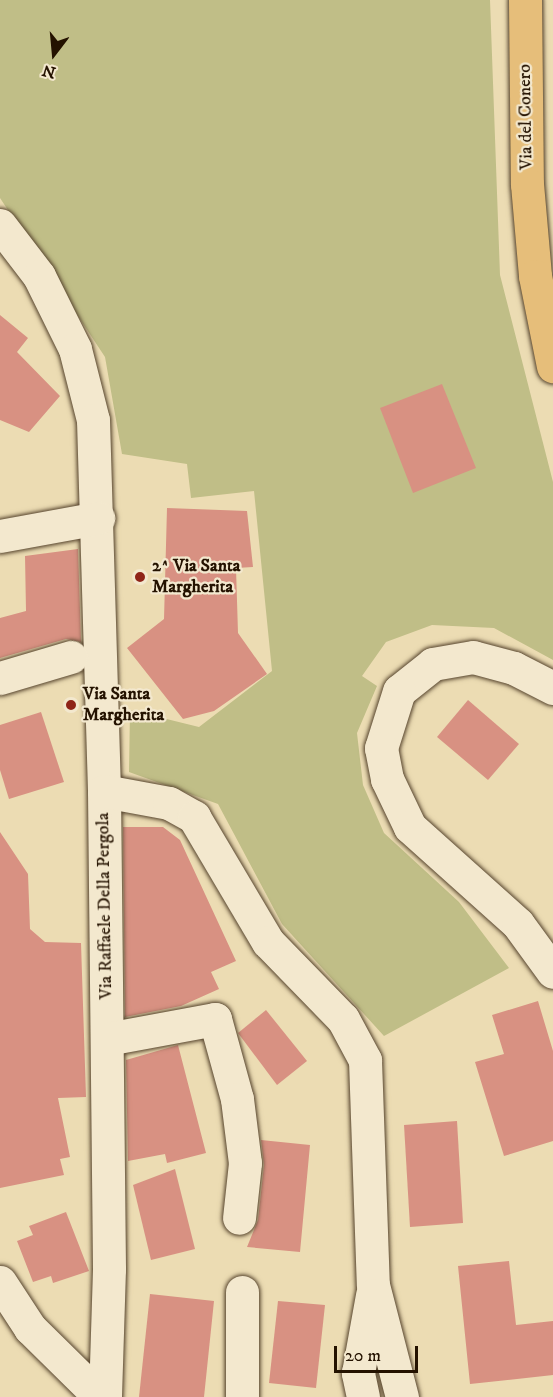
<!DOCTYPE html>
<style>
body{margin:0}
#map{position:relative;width:553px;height:1397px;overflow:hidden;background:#ecdcb3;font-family:"IM FELL DW Pica",serif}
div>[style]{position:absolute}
.green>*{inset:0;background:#c0be87}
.building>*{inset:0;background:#d89182}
.roads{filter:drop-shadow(0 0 2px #56442d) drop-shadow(0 0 2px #56442d)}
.minor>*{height:33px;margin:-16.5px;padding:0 16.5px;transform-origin:16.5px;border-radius:16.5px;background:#f3e8ce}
.major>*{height:33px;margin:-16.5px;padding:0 16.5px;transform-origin:16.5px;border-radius:16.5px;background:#e6be7a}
.dots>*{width:16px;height:16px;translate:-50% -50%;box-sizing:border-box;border:3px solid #f3e8ce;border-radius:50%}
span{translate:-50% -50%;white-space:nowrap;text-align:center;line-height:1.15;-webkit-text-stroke:4.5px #f3e8ce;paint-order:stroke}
.street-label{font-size:18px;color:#241200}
.poi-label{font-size:18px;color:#241200;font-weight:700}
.left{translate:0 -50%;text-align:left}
.north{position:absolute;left:24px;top:24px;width:60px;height:60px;-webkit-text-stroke:4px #f3e8ce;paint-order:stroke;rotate:196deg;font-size:16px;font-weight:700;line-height:24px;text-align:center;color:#241200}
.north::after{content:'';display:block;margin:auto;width:21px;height:27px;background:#241200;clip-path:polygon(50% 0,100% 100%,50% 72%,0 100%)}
.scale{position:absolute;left:334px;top:1346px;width:84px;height:27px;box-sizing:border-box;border:3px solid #241200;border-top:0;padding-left:8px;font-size:18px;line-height:21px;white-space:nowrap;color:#241200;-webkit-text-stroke:4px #f3e8ce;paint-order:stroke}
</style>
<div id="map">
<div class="green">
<i style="clip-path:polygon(0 0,490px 0,500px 275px,553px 482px,553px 660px,494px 628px,432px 625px,386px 642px,362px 676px,377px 686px,357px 733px,363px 785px,384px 833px,459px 902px,509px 968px,384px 1036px,282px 924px,218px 804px,129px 772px,130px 710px,199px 727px,272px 671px,254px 491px,191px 498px,187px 464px,122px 454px,105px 357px,0 198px)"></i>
</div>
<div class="building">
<i style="clip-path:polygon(0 315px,28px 338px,17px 352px,60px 396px,29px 432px,0 420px)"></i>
<i style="clip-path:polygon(442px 384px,476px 468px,413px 493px,380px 408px)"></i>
<i style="clip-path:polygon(167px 508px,247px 511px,253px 567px,236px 568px,238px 633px,267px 674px,214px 711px,183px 719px,127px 648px,164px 619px)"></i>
<i style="clip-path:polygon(78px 549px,81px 642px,66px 639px,0 658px,0 618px,26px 611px,25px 556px)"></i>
<i style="clip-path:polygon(468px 700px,519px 744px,488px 780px,437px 737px)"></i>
<i style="clip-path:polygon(41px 712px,64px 782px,9px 799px,0 770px,0 725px)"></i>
<i style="clip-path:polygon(123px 827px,163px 827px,180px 840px,236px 961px,211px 972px,219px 989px,181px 1006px,125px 1017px)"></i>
<i style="clip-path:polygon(0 832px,28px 874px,30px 929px,45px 942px,81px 943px,86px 1097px,58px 1098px,70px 1157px,60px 1159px,64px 1175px,0 1188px)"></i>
<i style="clip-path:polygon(538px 1001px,553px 1051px,553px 1141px,504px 1156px,475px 1062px,504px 1054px,492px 1015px)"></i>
<i style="clip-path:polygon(266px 1010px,307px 1061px,277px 1085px,238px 1033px)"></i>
<i style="clip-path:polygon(178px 1045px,206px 1153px,167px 1163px,165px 1154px,128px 1161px,126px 1060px)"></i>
<i style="clip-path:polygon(457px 1121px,463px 1223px,410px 1227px,404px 1125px)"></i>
<i style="clip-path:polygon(261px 1140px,310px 1145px,300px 1252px,247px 1247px,258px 1220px,264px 1165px)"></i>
<i style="clip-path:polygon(175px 1169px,195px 1249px,151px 1260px,133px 1185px)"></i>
<i style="clip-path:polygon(66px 1212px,89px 1271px,53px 1283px,51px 1276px,33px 1282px,17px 1241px,33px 1235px,29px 1226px)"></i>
<i style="clip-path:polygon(509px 1261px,516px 1325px,553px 1321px,553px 1375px,470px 1384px,458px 1266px)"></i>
<i style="clip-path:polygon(150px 1294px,214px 1301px,204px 1397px,139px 1397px)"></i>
<i style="clip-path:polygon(278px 1301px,325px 1305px,316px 1388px,269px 1383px)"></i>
</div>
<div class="roads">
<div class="minor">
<i style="left:0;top:225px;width:64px;rotate:52.6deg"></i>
<i style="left:39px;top:276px;width:81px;rotate:63.7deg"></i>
<i style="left:75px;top:349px;width:73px;rotate:75.8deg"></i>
<i style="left:93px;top:420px;width:371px;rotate:88.3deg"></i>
<i style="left:104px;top:791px;width:478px;rotate:89.4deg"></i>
<i style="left:109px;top:1269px;width:128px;rotate:91.8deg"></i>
<i style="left:0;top:536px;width:100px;rotate:-10.4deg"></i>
<i style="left:0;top:678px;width:74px;rotate:-16.5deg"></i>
<i style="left:553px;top:688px;width:44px;rotate:-152.9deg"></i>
<i style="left:514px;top:668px;width:42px;rotate:-165deg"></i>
<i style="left:473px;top:657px;width:41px;rotate:170.1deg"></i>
<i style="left:433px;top:664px;width:43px;rotate:141.5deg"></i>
<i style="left:399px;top:691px;width:60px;rotate:107.5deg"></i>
<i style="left:381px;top:748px;width:32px;rotate:79deg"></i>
<i style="left:387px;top:779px;width:53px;rotate:64.4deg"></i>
<i style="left:410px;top:827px;width:145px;rotate:41.9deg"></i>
<i style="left:518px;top:924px;width:59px;rotate:53.9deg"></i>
<i style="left:104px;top:791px;width:66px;rotate:10.5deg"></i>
<i style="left:169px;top:803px;width:29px;rotate:29deg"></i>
<i style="left:194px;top:817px;width:145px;rotate:59.4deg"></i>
<i style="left:268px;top:942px;width:107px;rotate:45.8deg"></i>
<i style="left:343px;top:1019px;width:47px;rotate:61.8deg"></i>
<i style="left:365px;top:1060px;width:225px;rotate:88deg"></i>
<i style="left:373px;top:1285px;width:116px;rotate:75.5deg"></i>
<i style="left:107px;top:1039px;width:110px;rotate:-10.5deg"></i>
<i style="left:215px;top:1019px;width:83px;rotate:74.6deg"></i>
<i style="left:237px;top:1099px;width:64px;rotate:82.9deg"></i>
<i style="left:245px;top:1163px;width:55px;rotate:96.2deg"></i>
<i style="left:0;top:1282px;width:55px;rotate:56.9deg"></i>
<i style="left:30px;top:1328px;width:98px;rotate:44.6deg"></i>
<i style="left:242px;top:1397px;width:105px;rotate:-90deg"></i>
<i style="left:363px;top:1397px;width:25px;rotate:-102deg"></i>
<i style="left:358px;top:1373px;width:79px;rotate:-79.8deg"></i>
</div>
<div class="major">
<i style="left:525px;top:0;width:184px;rotate:89.4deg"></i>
<i style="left:527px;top:184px;width:92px;rotate:85deg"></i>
<i style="left:535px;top:276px;width:92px;rotate:78.7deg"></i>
</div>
</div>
<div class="dots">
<i style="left:140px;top:577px;background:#8f2418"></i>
<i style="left:71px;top:705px;background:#8f2418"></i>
</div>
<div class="street-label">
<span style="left:526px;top:117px;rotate:-91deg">Via del Conero</span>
<span style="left:105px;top:906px;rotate:-91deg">Via Raffaele Della Pergola</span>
</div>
<div class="poi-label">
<span class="left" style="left:152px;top:577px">2^ Via Santa<br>Margherita</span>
<span class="left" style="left:83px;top:705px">Via Santa<br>Margherita</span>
</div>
<div class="north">N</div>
<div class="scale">20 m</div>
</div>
